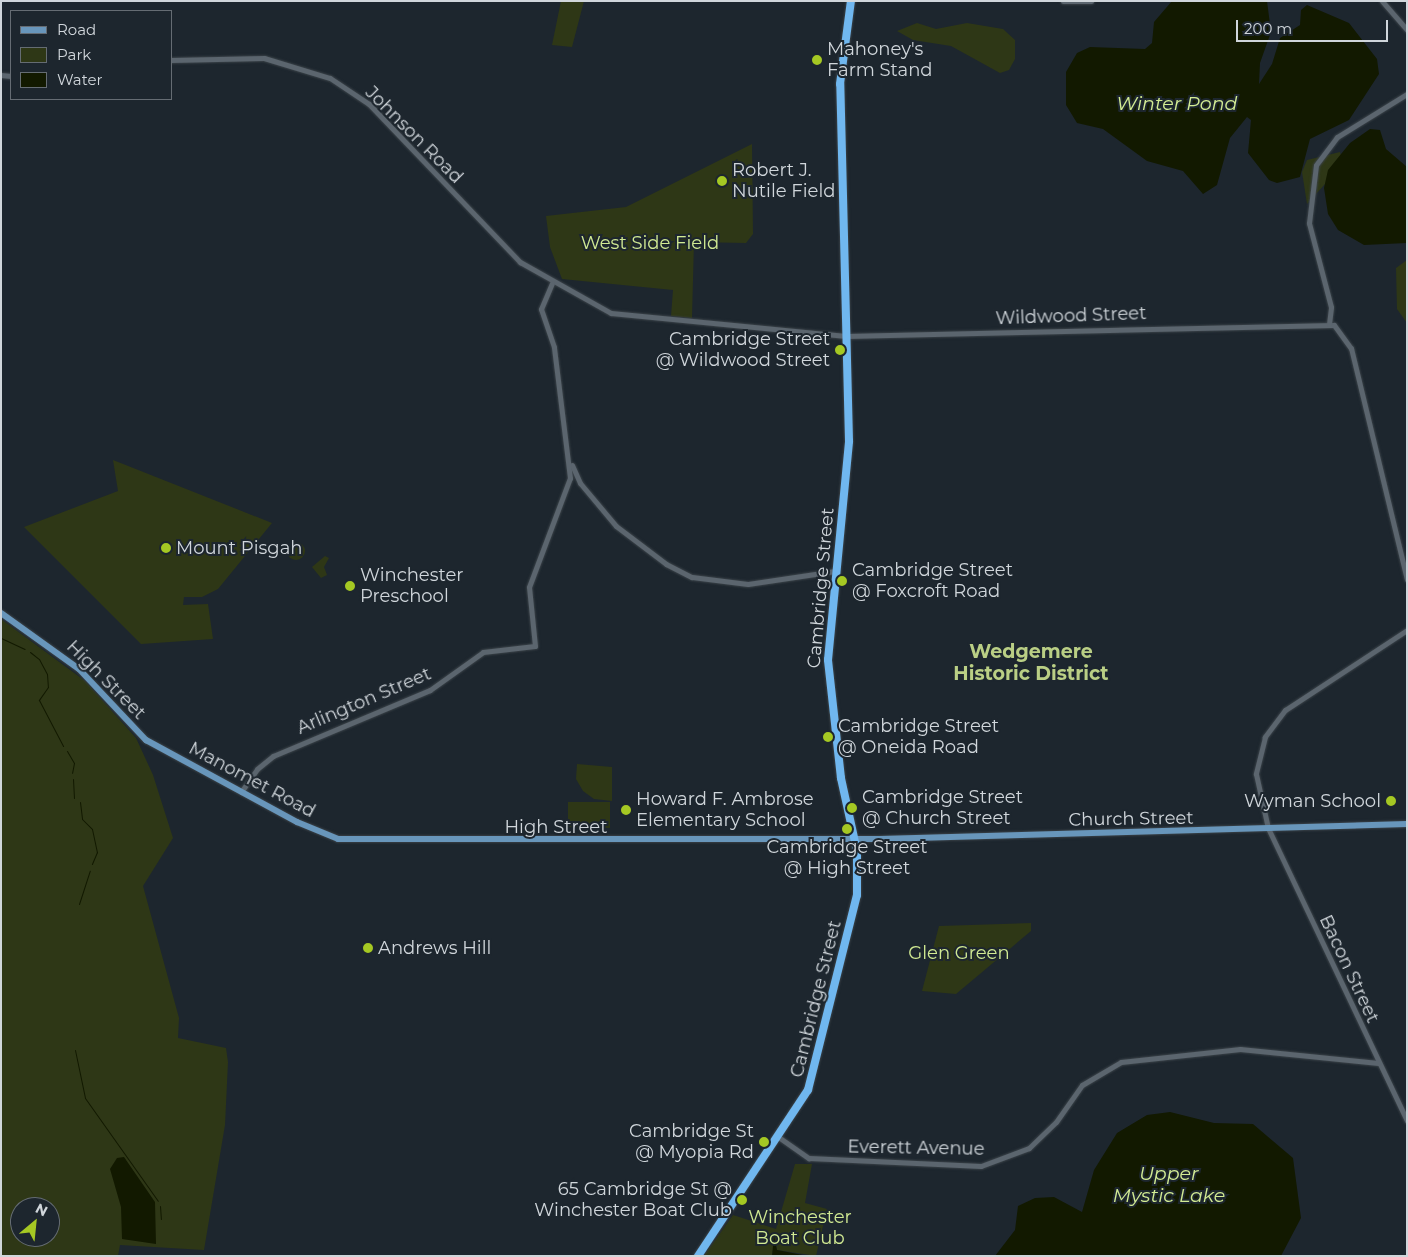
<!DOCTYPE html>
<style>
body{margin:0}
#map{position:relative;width:1408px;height:1257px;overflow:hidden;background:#1d262e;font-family:Montserrat,sans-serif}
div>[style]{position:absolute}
.green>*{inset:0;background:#2e3716}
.round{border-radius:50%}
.water>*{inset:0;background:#121900}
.stream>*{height:1px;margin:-0.5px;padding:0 0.5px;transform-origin:0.5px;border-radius:0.5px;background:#121900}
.roads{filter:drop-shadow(0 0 1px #3b4349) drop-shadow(0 0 1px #3b4349)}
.minor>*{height:5px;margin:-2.5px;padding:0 2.5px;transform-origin:2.5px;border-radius:2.5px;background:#5b656e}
.major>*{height:6px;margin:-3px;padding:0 3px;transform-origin:3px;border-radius:3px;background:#6896bb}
.highway>*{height:8px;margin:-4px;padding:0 4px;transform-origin:4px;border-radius:4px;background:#70b7ef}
.dots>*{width:14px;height:14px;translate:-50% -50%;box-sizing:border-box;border:2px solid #1d262e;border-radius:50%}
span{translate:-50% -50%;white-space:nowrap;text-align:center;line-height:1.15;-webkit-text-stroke:4px #1d262e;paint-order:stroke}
.poi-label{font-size:18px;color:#d0d6db}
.left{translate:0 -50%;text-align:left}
.right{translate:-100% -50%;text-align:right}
.street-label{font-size:18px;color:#d0d6db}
.park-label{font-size:18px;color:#d1ea93}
.water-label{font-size:19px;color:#d3ec94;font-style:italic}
.neighbourhood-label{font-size:19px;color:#bacf85;font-weight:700}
.frame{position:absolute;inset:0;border:2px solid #d0d6db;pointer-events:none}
.legend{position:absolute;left:10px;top:10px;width:162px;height:90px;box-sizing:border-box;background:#1d262e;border:1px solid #656c73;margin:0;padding:6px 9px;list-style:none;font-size:15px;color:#d0d6db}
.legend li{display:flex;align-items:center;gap:10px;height:25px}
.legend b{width:25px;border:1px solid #656c73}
.north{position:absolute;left:10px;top:1197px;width:50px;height:50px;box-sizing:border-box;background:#1d262e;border:1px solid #656c73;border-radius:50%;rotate:28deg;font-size:14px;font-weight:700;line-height:20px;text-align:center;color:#d0d6db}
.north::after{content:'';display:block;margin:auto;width:18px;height:22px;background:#a5c823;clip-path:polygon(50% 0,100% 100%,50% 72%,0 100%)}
.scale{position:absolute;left:1236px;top:20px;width:152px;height:22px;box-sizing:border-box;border:2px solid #d0d6db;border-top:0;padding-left:6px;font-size:15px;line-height:18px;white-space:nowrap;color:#d0d6db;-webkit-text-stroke:4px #1d262e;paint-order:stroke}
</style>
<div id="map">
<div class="green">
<i style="clip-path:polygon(561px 1px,584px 1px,572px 47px,552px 45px)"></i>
<i style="clip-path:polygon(917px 23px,936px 29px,967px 23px,1003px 29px,1015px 40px,1015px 59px,1009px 70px,1000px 73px,951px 46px,913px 40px,897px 31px)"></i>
<i style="clip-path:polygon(752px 144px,753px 234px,746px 243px,694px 242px,692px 318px,671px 316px,673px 290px,562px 279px,550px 247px,546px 216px,626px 207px)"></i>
<i style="clip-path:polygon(1340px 152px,1343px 164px,1307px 204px,1302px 172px,1307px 160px)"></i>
<i style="clip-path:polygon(1407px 260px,1407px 323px,1397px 309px,1396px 268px)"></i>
<i style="clip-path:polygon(113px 460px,272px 523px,218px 589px,202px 597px,184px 597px,183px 605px,208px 604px,213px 639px,141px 644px,24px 527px,118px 491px)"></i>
<i class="round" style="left:287px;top:542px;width:18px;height:18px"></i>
<i style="clip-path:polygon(325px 556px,329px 558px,324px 567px,327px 575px,321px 578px,312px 567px)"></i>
<i style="clip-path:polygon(evenodd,1px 619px,85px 681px,136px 738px,153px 775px,173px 838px,143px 886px,179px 1018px,178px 1038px,226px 1048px,228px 1062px,225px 1125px,204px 1250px,120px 1245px,118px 1256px,1px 1256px,1px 619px,20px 1207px,50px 1207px,50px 1237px,20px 1237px,20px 1207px)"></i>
<i style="clip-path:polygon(577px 764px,612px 767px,612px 801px,594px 799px,583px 791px,576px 779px)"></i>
<i style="clip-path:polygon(568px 802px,610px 802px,610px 828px,568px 827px)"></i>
<i style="clip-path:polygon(1031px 923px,1031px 931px,956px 994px,922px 991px,939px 926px)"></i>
<i style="clip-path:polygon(795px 1164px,812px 1164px,805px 1203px,827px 1209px,816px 1256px,777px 1250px,775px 1238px,772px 1256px,704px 1256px,733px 1215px,776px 1229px)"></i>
</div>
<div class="water">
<i style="clip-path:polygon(1172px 1px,1267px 1px,1271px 32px,1260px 63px,1259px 84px,1272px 64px,1280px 38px,1300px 25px,1301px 10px,1307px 5px,1349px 23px,1377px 59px,1379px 74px,1349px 120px,1310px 139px,1300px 177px,1277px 183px,1269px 180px,1248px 153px,1251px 120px,1247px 117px,1230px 138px,1217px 185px,1203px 194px,1183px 171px,1147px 161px,1103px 129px,1077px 123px,1066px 105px,1066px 72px,1077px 53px,1090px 47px,1145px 49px,1152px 43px,1154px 22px)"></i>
<i style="clip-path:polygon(1370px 129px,1380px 130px,1386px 149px,1407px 167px,1407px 243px,1364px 245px,1338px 230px,1328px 214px,1324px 188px,1328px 170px,1350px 143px)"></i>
<i style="clip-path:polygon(1170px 1112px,1214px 1123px,1253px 1124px,1293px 1158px,1301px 1218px,1281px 1256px,995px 1256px,1015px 1230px,1018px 1206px,1035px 1198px,1054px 1197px,1082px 1212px,1094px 1170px,1117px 1133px,1147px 1115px)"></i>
<i style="clip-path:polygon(124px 1157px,155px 1202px,156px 1244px,122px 1239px,121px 1207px,110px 1169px,117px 1158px)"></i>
<i style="clip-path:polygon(774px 1236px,777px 1250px,808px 1256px,772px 1256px)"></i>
</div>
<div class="stream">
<i style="left:1px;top:638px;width:26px;rotate:25deg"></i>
<i style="left:30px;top:652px;width:11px;rotate:38deg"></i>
<i style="left:39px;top:659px;width:17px;rotate:62deg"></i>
<i style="left:47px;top:674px;width:13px;rotate:86deg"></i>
<i style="left:48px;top:687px;width:16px;rotate:125deg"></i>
<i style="left:39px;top:700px;width:52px;rotate:62.4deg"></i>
<i style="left:67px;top:751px;width:14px;rotate:60deg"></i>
<i style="left:74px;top:763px;width:10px;rotate:101deg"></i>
<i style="left:73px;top:779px;width:19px;rotate:87deg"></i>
<i style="left:80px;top:802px;width:17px;rotate:83deg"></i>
<i style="left:82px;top:819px;width:14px;rotate:45deg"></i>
<i style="left:92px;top:829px;width:24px;rotate:78deg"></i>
<i style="left:97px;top:852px;width:13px;rotate:113deg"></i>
<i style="left:79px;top:904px;width:35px;rotate:-72deg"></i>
<i style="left:75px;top:1050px;width:49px;rotate:78.2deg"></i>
<i style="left:85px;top:1098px;width:126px;rotate:54.7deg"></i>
<i style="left:160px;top:1206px;width:13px;rotate:86deg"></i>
</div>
<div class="roads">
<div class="minor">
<i style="left:1063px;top:1px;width:28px"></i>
<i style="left:1382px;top:1px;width:38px;rotate:49deg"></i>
<i style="left:171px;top:60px;width:93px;rotate:-1.2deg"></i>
<i style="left:264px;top:58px;width:69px;rotate:16.9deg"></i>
<i style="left:330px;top:78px;width:47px;rotate:33.7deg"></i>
<i style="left:369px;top:104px;width:219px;rotate:46.3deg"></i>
<i style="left:520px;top:262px;width:104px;rotate:29.3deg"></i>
<i style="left:611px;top:313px;width:236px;rotate:5.6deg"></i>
<i style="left:846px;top:336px;width:488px;rotate:-1.3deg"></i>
<i style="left:1334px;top:325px;width:29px;rotate:54deg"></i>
<i style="left:1351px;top:348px;width:238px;rotate:76.4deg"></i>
<i style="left:1px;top:75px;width:10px;rotate:6deg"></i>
<i style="left:1329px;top:324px;width:17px;rotate:-83deg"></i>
<i style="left:1331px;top:307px;width:87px;rotate:-104.7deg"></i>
<i style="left:1309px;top:223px;width:58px;rotate:-83.1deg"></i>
<i style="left:1316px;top:165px;width:35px;rotate:-53deg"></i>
<i style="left:1337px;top:137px;width:82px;rotate:-31.6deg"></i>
<i style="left:572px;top:465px;width:20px;rotate:66deg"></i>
<i style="left:580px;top:483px;width:56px;rotate:50.1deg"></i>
<i style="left:616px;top:526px;width:63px;rotate:37.2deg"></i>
<i style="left:666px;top:564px;width:29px;rotate:27deg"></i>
<i style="left:692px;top:577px;width:56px;rotate:7.1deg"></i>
<i style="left:748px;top:584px;width:88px;rotate:-8.5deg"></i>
<i style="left:1407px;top:630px;width:146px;rotate:146.7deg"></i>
<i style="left:1285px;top:710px;width:34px;rotate:127deg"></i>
<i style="left:1265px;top:737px;width:38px;rotate:104deg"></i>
<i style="left:1256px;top:774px;width:55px;rotate:77.5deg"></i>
<i style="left:1268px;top:828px;width:324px;rotate:64.6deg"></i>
<i style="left:241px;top:792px;width:28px;rotate:-55deg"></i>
<i style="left:257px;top:769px;width:21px;rotate:-39deg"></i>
<i style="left:273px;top:756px;width:170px;rotate:-22.8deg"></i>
<i style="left:430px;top:690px;width:65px;rotate:-35.6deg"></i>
<i style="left:483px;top:652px;width:52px;rotate:-6.6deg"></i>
<i style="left:535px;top:646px;width:59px;rotate:-95.8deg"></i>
<i style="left:529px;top:587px;width:116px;rotate:-69.4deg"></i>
<i style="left:570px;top:478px;width:132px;rotate:-97deg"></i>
<i style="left:554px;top:347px;width:40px;rotate:-108.9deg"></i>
<i style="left:541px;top:309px;width:28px;rotate:-67deg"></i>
<i style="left:777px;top:1136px;width:39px;rotate:35deg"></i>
<i style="left:809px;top:1158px;width:172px;rotate:2.7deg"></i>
<i style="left:981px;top:1166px;width:51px;rotate:-20.6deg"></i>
<i style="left:1029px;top:1148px;width:37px;rotate:-44deg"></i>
<i style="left:1056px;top:1122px;width:45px;rotate:-54.9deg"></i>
<i style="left:1082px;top:1085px;width:45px;rotate:-30.5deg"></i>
<i style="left:1121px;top:1062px;width:120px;rotate:-6.2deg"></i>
<i style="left:1240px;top:1049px;width:139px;rotate:5.8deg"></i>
</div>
<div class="major">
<i style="left:1px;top:613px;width:96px;rotate:35.7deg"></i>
<i style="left:79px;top:669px;width:98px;rotate:46.7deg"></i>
<i style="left:146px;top:740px;width:172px;rotate:28.5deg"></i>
<i style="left:297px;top:822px;width:44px;rotate:22.5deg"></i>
<i style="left:338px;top:839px;width:542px"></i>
<i style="left:880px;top:839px;width:527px;rotate:-1.63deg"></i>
</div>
<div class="highway">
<i style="left:698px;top:1256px;width:199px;rotate:-56.5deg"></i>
<i style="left:808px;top:1090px;width:201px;rotate:-75.9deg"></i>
<i style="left:857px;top:895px;width:44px;rotate:-90deg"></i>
<i style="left:857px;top:851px;width:75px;rotate:-102.4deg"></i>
<i style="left:841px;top:778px;width:119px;rotate:-96.3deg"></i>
<i style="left:828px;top:660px;width:220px;rotate:-84.5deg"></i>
<i style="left:849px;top:441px;width:357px;rotate:-91.4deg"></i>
<i style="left:840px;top:84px;width:84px;rotate:-82.5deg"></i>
</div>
</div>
<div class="dots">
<i style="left:817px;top:60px;background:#a5c823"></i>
<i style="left:722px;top:181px;background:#a5c823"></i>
<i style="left:840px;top:350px;background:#a5c823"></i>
<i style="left:166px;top:548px;background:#a5c823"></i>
<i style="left:842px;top:581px;background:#a5c823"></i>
<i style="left:350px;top:586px;background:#a5c823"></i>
<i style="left:828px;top:737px;background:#a5c823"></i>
<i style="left:1391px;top:801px;background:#a5c823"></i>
<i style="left:852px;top:808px;background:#a5c823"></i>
<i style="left:626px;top:810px;background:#a5c823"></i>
<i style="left:847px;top:829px;background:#a5c823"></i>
<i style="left:368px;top:948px;background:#a5c823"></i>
<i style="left:764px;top:1142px;background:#a5c823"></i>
<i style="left:742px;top:1200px;background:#a5c823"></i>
</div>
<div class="poi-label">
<span class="left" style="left:827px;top:60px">Mahoney's<br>Farm Stand</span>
<span class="left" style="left:732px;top:181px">Robert J.<br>Nutile Field</span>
<span class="right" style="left:830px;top:350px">Cambridge Street<br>@ Wildwood Street</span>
<span class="left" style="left:176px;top:548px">Mount Pisgah</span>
<span class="left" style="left:852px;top:581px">Cambridge Street<br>@ Foxcroft Road</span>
<span class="left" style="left:360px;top:586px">Winchester<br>Preschool</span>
<span class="left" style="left:838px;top:737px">Cambridge Street<br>@ Oneida Road</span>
<span class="left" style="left:862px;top:808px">Cambridge Street<br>@ Church Street</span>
<span class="left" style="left:636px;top:810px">Howard F. Ambrose<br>Elementary School</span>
<span class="right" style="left:1381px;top:801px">Wyman School</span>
<span style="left:847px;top:858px">Cambridge Street<br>@ High Street</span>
<span class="left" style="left:378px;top:948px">Andrews Hill</span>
<span class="right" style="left:754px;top:1142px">Cambridge St<br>@ Myopia Rd</span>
<span class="right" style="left:732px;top:1200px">65 Cambridge St @<br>Winchester Boat Club</span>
</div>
<div class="street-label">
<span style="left:414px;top:135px;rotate:45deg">Johnson Road</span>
<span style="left:1071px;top:316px;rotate:-2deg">Wildwood Street</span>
<span style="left:821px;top:588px;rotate:-85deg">Cambridge Street</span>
<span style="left:106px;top:680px;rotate:45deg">High Street</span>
<span style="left:364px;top:701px;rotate:-23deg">Arlington Street</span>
<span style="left:252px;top:780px;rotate:28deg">Manomet Road</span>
<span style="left:1131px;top:819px;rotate:-1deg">Church Street</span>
<span style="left:556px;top:827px">High Street</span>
<span style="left:1349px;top:969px;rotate:65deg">Bacon Street</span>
<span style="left:816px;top:999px;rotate:-76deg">Cambridge Street</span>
<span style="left:916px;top:1148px;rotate:1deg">Everett Avenue</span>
</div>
<div class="park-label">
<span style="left:650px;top:243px">West Side Field</span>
<span style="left:959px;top:953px">Glen Green</span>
<span style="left:800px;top:1228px">Winchester<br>Boat Club</span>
</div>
<div class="water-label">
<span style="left:1177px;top:104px">Winter Pond</span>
<span style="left:1169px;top:1185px">Upper<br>Mystic Lake</span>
</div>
<div class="neighbourhood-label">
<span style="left:1031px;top:663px">Wedgemere<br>Historic District</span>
</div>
<div class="frame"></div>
<ul class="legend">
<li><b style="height:6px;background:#6896bb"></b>Road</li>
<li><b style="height:14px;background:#2e3716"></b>Park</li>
<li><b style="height:14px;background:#121900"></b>Water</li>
</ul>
<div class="north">N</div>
<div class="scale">200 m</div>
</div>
